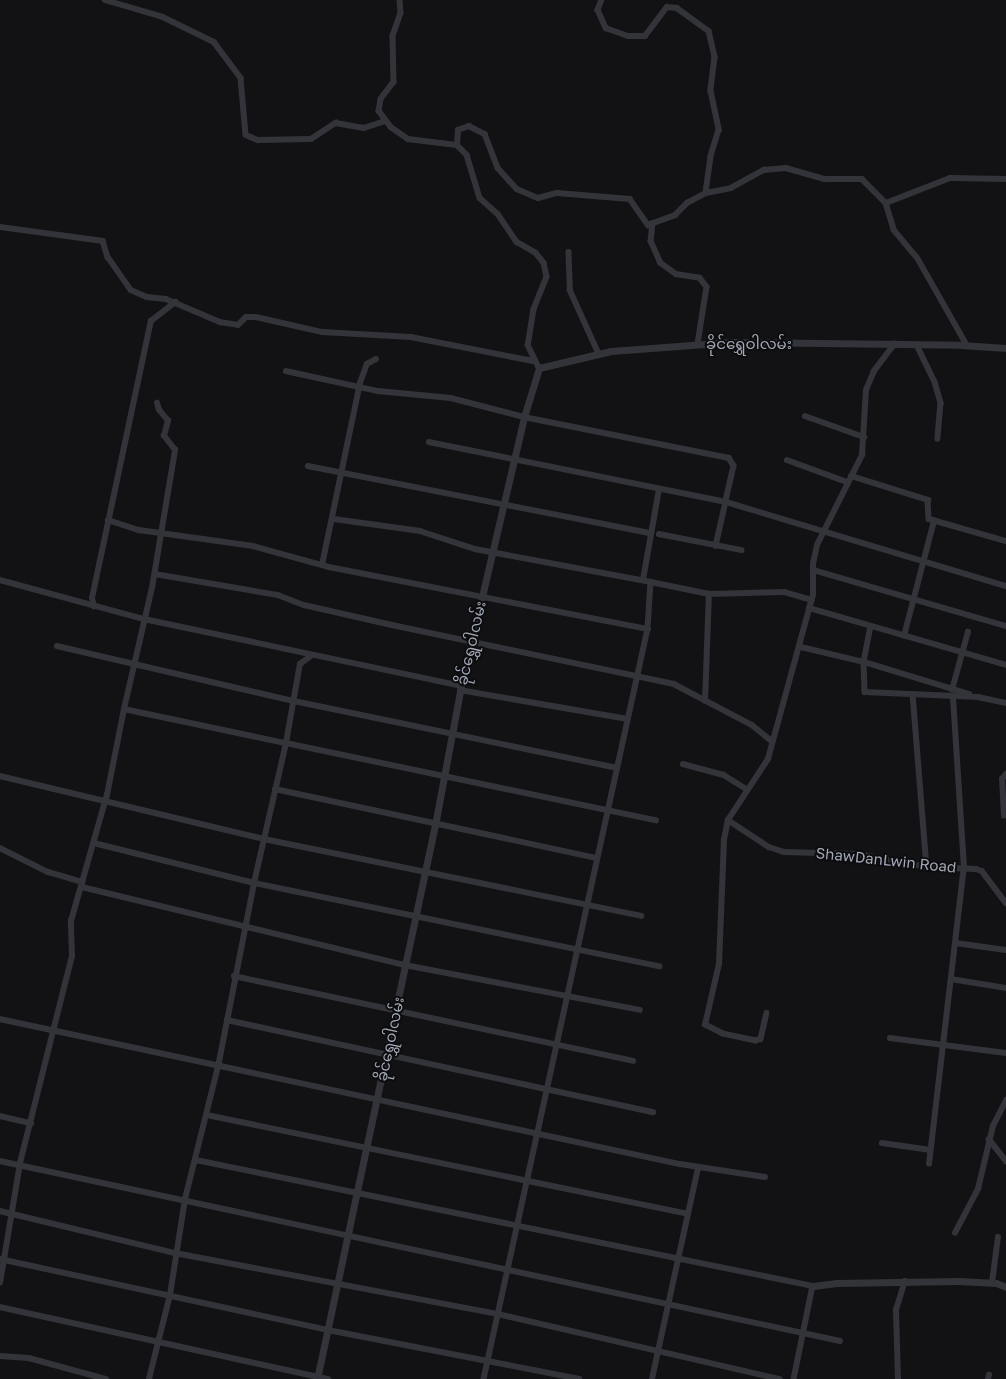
<!DOCTYPE html>
<meta charset="utf-8">
<style>
body{margin:0}
#map{position:relative;width:1006px;height:1379px;overflow:hidden;background:#121214;font-family:"Golos Text","Noto Sans Myanmar",sans-serif}
div>[style]{position:absolute}
.minor>*{height:5.5px;margin:-2.75px;padding:0 2.75px;transform-origin:2.75px;border-radius:2.75px;background:#333439}
.tertiary>*{height:7px;margin:-3.5px;padding:0 3.5px;transform-origin:3.5px;border-radius:3.5px;background:#333439}
span{translate:-50% -50%;white-space:nowrap;text-align:center;line-height:1.15;-webkit-text-stroke:4px #0d0d0f;paint-order:stroke}
.street-label{font-size:15px;color:#a3a8b6}
</style>
<div id="map">
<div class="minor">
<i style="left:105px;top:0;width:60px;rotate:16.3deg"></i>
<i style="left:163px;top:17px;width:57px;rotate:26.1deg"></i>
<i style="left:214px;top:42px;width:45px;rotate:53.1deg"></i>
<i style="left:241px;top:78px;width:57px;rotate:85deg"></i>
<i style="left:246px;top:135px;width:13px;rotate:23deg"></i>
<i style="left:258px;top:140px;width:53px;rotate:-1.1deg"></i>
<i style="left:311px;top:139px;width:30px;rotate:-33deg"></i>
<i style="left:336px;top:123px;width:28px;rotate:10deg"></i>
<i style="left:364px;top:128px;width:23px;rotate:-18deg"></i>
<i style="left:400px;top:0;width:13px;rotate:86deg"></i>
<i style="left:401px;top:13px;width:24px;rotate:109deg"></i>
<i style="left:393px;top:36px;width:46px;rotate:88.8deg"></i>
<i style="left:394px;top:82px;width:21px;rotate:127deg"></i>
<i style="left:381px;top:99px;width:12px;rotate:99deg"></i>
<i style="left:379px;top:111px;width:20px;rotate:53deg"></i>
<i style="left:391px;top:127px;width:21px;rotate:35deg"></i>
<i style="left:408px;top:139px;width:49px;rotate:7deg"></i>
<i style="left:457px;top:145px;width:14px;rotate:45deg"></i>
<i style="left:467px;top:155px;width:45px;rotate:73.2deg"></i>
<i style="left:480px;top:198px;width:24px;rotate:42deg"></i>
<i style="left:498px;top:214px;width:34px;rotate:56deg"></i>
<i style="left:517px;top:242px;width:22px;rotate:30deg"></i>
<i style="left:536px;top:253px;width:13px;rotate:51deg"></i>
<i style="left:544px;top:263px;width:14px;rotate:78deg"></i>
<i style="left:547px;top:277px;width:35px;rotate:112deg"></i>
<i style="left:534px;top:309px;width:36px;rotate:99deg"></i>
<i style="left:528px;top:345px;width:25px;rotate:64deg"></i>
<i style="left:602px;top:0;width:11px;rotate:112deg"></i>
<i style="left:598px;top:10px;width:20px;rotate:66deg"></i>
<i style="left:606px;top:28px;width:23px;rotate:20deg"></i>
<i style="left:628px;top:36px;width:17px"></i>
<i style="left:645px;top:36px;width:36px;rotate:-53deg"></i>
<i style="left:667px;top:7px;width:10px;rotate:6deg"></i>
<i style="left:677px;top:8px;width:39px;rotate:36deg"></i>
<i style="left:709px;top:31px;width:27px;rotate:77deg"></i>
<i style="left:715px;top:57px;width:34px;rotate:97deg"></i>
<i style="left:711px;top:91px;width:40px;rotate:78deg"></i>
<i style="left:719px;top:130px;width:28px;rotate:107deg"></i>
<i style="left:711px;top:157px;width:36px;rotate:98deg"></i>
<i style="left:457px;top:145px;width:15px;rotate:-86deg"></i>
<i style="left:458px;top:130px;width:12px;rotate:-20deg"></i>
<i style="left:469px;top:126px;width:18px;rotate:27deg"></i>
<i style="left:485px;top:134px;width:36px;rotate:69deg"></i>
<i style="left:498px;top:168px;width:28px;rotate:48deg"></i>
<i style="left:517px;top:189px;width:23px;rotate:23deg"></i>
<i style="left:538px;top:198px;width:20px;rotate:-15deg"></i>
<i style="left:557px;top:193px;width:73px;rotate:4.7deg"></i>
<i style="left:630px;top:199px;width:32px;rotate:55deg"></i>
<i style="left:648px;top:225px;width:29px;rotate:-20deg"></i>
<i style="left:675px;top:215px;width:17px;rotate:-45deg"></i>
<i style="left:687px;top:203px;width:21px;rotate:-28deg"></i>
<i style="left:706px;top:193px;width:25px;rotate:-11deg"></i>
<i style="left:731px;top:188px;width:38px;rotate:-29deg"></i>
<i style="left:764px;top:170px;width:22px;rotate:-5deg"></i>
<i style="left:786px;top:168px;width:41px;rotate:15.8deg"></i>
<i style="left:825px;top:179px;width:37px"></i>
<i style="left:862px;top:179px;width:34px;rotate:45deg"></i>
<i style="left:886px;top:203px;width:28px;rotate:73deg"></i>
<i style="left:894px;top:230px;width:35px;rotate:50deg"></i>
<i style="left:917px;top:257px;width:101px;rotate:60.4deg"></i>
<i style="left:886px;top:203px;width:69px;rotate:-21.3deg"></i>
<i style="left:950px;top:178px;width:56px;rotate:1deg"></i>
<i style="left:653px;top:223px;width:18px;rotate:96deg"></i>
<i style="left:651px;top:241px;width:24px;rotate:66deg"></i>
<i style="left:661px;top:263px;width:19px;rotate:36deg"></i>
<i style="left:676px;top:274px;width:24px;rotate:9deg"></i>
<i style="left:700px;top:278px;width:11px;rotate:52deg"></i>
<i style="left:707px;top:287px;width:58px;rotate:99deg"></i>
<i style="left:0;top:227px;width:104px;rotate:7.7deg"></i>
<i style="left:103px;top:241px;width:17px;rotate:73deg"></i>
<i style="left:108px;top:257px;width:40px;rotate:55.1deg"></i>
<i style="left:131px;top:290px;width:17px;rotate:24deg"></i>
<i style="left:147px;top:297px;width:19px;rotate:6deg"></i>
<i style="left:166px;top:299px;width:59px;rotate:23.1deg"></i>
<i style="left:220px;top:322px;width:18px;rotate:9deg"></i>
<i style="left:238px;top:325px;width:11px;rotate:-45deg"></i>
<i style="left:246px;top:317px;width:10px"></i>
<i style="left:256px;top:317px;width:68px;rotate:12.8deg"></i>
<i style="left:322px;top:332px;width:89px;rotate:3.2deg"></i>
<i style="left:411px;top:337px;width:124px;rotate:11.1deg"></i>
<i style="left:569px;top:252px;width:38px;rotate:88deg"></i>
<i style="left:570px;top:290px;width:70px;rotate:65.6deg"></i>
<i style="left:917px;top:345px;width:41px;rotate:64.1deg"></i>
<i style="left:935px;top:382px;width:22px;rotate:74deg"></i>
<i style="left:941px;top:403px;width:36px;rotate:95deg"></i>
<i style="left:286px;top:371px;width:94px;rotate:12.3deg"></i>
<i style="left:378px;top:391px;width:73px;rotate:5.5deg"></i>
<i style="left:451px;top:398px;width:75px;rotate:14.6deg"></i>
<i style="left:524px;top:417px;width:209px;rotate:11.3deg"></i>
<i style="left:729px;top:458px;width:9px;rotate:58deg"></i>
<i style="left:734px;top:466px;width:37px;rotate:103deg"></i>
<i style="left:726px;top:502px;width:292px;rotate:16.7deg"></i>
<i style="left:805px;top:416px;width:63px;rotate:19.6deg"></i>
<i style="left:429px;top:442px;width:303px;rotate:11.4deg"></i>
<i style="left:726px;top:502px;width:45px;rotate:102.8deg"></i>
<i style="left:787px;top:460px;width:64px;rotate:20.1deg"></i>
<i style="left:308px;top:466px;width:349px;rotate:11.1deg"></i>
<i style="left:851px;top:476px;width:81px;rotate:17.3deg"></i>
<i style="left:928px;top:500px;width:19px;rotate:87deg"></i>
<i style="left:929px;top:519px;width:80px;rotate:15.9deg"></i>
<i style="left:334px;top:519px;width:87px;rotate:7.9deg"></i>
<i style="left:420px;top:531px;width:58px;rotate:18.1deg"></i>
<i style="left:475px;top:549px;width:179px;rotate:10.6deg"></i>
<i style="left:651px;top:582px;width:47px;rotate:93.7deg"></i>
<i style="left:648px;top:629px;width:768px;rotate:102.33deg"></i>
<i style="left:108px;top:520px;width:33px;rotate:18deg"></i>
<i style="left:139px;top:530px;width:115px;rotate:8deg"></i>
<i style="left:253px;top:546px;width:79px;rotate:15.4deg"></i>
<i style="left:329px;top:567px;width:325px;rotate:11deg"></i>
<i style="left:659px;top:534px;width:84px;rotate:11deg"></i>
<i style="left:322px;top:565px;width:186px;rotate:-78.2deg"></i>
<i style="left:360px;top:383px;width:20px;rotate:-70deg"></i>
<i style="left:367px;top:364px;width:10px;rotate:-29deg"></i>
<i style="left:813px;top:570px;width:201px;rotate:16.2deg"></i>
<i style="left:155px;top:574px;width:125px;rotate:9.7deg"></i>
<i style="left:278px;top:595px;width:28px;rotate:21deg"></i>
<i style="left:304px;top:605px;width:90px;rotate:12.8deg"></i>
<i style="left:392px;top:625px;width:288px;rotate:11.8deg"></i>
<i style="left:674px;top:684px;width:88px;rotate:27.7deg"></i>
<i style="left:752px;top:725px;width:26px;rotate:39deg"></i>
<i style="left:0;top:580px;width:149px;rotate:15.2deg"></i>
<i style="left:144px;top:619px;width:324px;rotate:11.9deg"></i>
<i style="left:643px;top:580px;width:92px;rotate:-80deg"></i>
<i style="left:651px;top:582px;width:59px;rotate:11.7deg"></i>
<i style="left:709px;top:594px;width:75px;rotate:-1.5deg"></i>
<i style="left:784px;top:592px;width:29px;rotate:16deg"></i>
<i style="left:94px;top:607px;width:9px;rotate:-103deg"></i>
<i style="left:92px;top:598px;width:283px;rotate:-78deg"></i>
<i style="left:151px;top:321px;width:31px;rotate:-38deg"></i>
<i style="left:809px;top:608px;width:205px;rotate:16.1deg"></i>
<i style="left:871px;top:626px;width:37px;rotate:101deg"></i>
<i style="left:864px;top:662px;width:30px;rotate:88deg"></i>
<i style="left:865px;top:692px;width:113px;rotate:2.5deg"></i>
<i style="left:978px;top:697px;width:29px;rotate:12deg"></i>
<i style="left:904px;top:636px;width:119px;rotate:-75.4deg"></i>
<i style="left:57px;top:646px;width:243px;rotate:13.1deg"></i>
<i style="left:294px;top:701px;width:330px;rotate:11.7deg"></i>
<i style="left:801px;top:647px;width:65px;rotate:13.4deg"></i>
<i style="left:864px;top:662px;width:110px;rotate:16.9deg"></i>
<i style="left:460px;top:690px;width:170px;rotate:9.8deg"></i>
<i style="left:952px;top:690px;width:60px;rotate:-74.6deg"></i>
<i style="left:913px;top:694px;width:174px;rotate:85.4deg"></i>
<i style="left:705px;top:701px;width:107px;rotate:-87.9deg"></i>
<i style="left:124px;top:709px;width:124px;rotate:-77deg"></i>
<i style="left:152px;top:588px;width:140px;rotate:-80.5deg"></i>
<i style="left:175px;top:450px;width:18px;rotate:-128deg"></i>
<i style="left:164px;top:436px;width:16px;rotate:-75deg"></i>
<i style="left:168px;top:421px;width:14px;rotate:-129deg"></i>
<i style="left:159px;top:410px;width:7px;rotate:-106deg"></i>
<i style="left:683px;top:764px;width:42px;rotate:15deg"></i>
<i style="left:724px;top:775px;width:26px;rotate:32deg"></i>
<i style="left:0;top:776px;width:271px;rotate:13.4deg"></i>
<i style="left:264px;top:839px;width:385px;rotate:11.5deg"></i>
<i style="left:275px;top:789px;width:329px;rotate:12.1deg"></i>
<i style="left:1004px;top:816px;width:37px;rotate:-93deg"></i>
<i style="left:1002px;top:779px;width:6px;rotate:-51deg"></i>
<i style="left:728px;top:820px;width:49px;rotate:33.4deg"></i>
<i style="left:769px;top:847px;width:16px;rotate:18deg"></i>
<i style="left:784px;top:852px;width:74px;rotate:1.5deg"></i>
<i style="left:858px;top:854px;width:70px;rotate:10.7deg"></i>
<i style="left:927px;top:867px;width:49px;rotate:2.3deg"></i>
<i style="left:976px;top:869px;width:6px;rotate:18deg"></i>
<i style="left:982px;top:871px;width:40px;rotate:53deg"></i>
<i style="left:94px;top:843px;width:165px;rotate:14deg"></i>
<i style="left:254px;top:883px;width:414px;rotate:11.6deg"></i>
<i style="left:0;top:848px;width:54px;rotate:26.6deg"></i>
<i style="left:48px;top:872px;width:36px;rotate:16deg"></i>
<i style="left:82px;top:887px;width:332px;rotate:13.6deg"></i>
<i style="left:405px;top:965px;width:239px;rotate:10.8deg"></i>
<i style="left:956px;top:943px;width:50px;rotate:8deg"></i>
<i style="left:234px;top:976px;width:408px;rotate:12deg"></i>
<i style="left:951px;top:979px;width:56px;rotate:9.3deg"></i>
<i style="left:767px;top:1013px;width:27px;rotate:103deg"></i>
<i style="left:761px;top:1039px;width:5px;rotate:158deg"></i>
<i style="left:756px;top:1041px;width:34px;rotate:-168deg"></i>
<i style="left:723px;top:1034px;width:20px;rotate:-153deg"></i>
<i style="left:705px;top:1025px;width:63px;rotate:-77.1deg"></i>
<i style="left:719px;top:964px;width:124px;rotate:-87.7deg"></i>
<i style="left:724px;top:840px;width:20px;rotate:-79deg"></i>
<i style="left:728px;top:820px;width:73px;rotate:-56.7deg"></i>
<i style="left:768px;top:759px;width:170px;rotate:-74.7deg"></i>
<i style="left:813px;top:595px;width:31px;rotate:-90deg"></i>
<i style="left:813px;top:564px;width:19px;rotate:-78deg"></i>
<i style="left:817px;top:545px;width:101px;rotate:-63.4deg"></i>
<i style="left:862px;top:455px;width:65px;rotate:-86.5deg"></i>
<i style="left:866px;top:390px;width:21px;rotate:-67deg"></i>
<i style="left:874px;top:371px;width:34px;rotate:-53deg"></i>
<i style="left:0;top:1019px;width:695px;rotate:12.04deg"></i>
<i style="left:680px;top:1164px;width:86px;rotate:8.7deg"></i>
<i style="left:227px;top:1020px;width:436px;rotate:12.2deg"></i>
<i style="left:890px;top:1038px;width:117px;rotate:7.4deg"></i>
<i style="left:207px;top:1115px;width:491px;rotate:11.6deg"></i>
<i style="left:0;top:1116px;width:32px;rotate:13deg"></i>
<i style="left:989px;top:1139px;width:28px;rotate:52deg"></i>
<i style="left:882px;top:1143px;width:49px;rotate:8.1deg"></i>
<i style="left:196px;top:1160px;width:630px;rotate:11.54deg"></i>
<i style="left:813px;top:1286px;width:95px;rotate:101.5deg"></i>
<i style="left:0;top:1161px;width:859px;rotate:12.09deg"></i>
<i style="left:929px;top:1164px;width:298px;rotate:-83.3deg"></i>
<i style="left:964px;top:868px;width:172px;rotate:-93.7deg"></i>
<i style="left:0;top:1211px;width:180px;rotate:13.5deg"></i>
<i style="left:175px;top:1253px;width:329px;rotate:10.7deg"></i>
<i style="left:498px;top:1314px;width:289px;rotate:13deg"></i>
<i style="left:955px;top:1233px;width:50px;rotate:-62.4deg"></i>
<i style="left:978px;top:1189px;width:65px;rotate:-76.6deg"></i>
<i style="left:993px;top:1126px;width:29px;rotate:-63deg"></i>
<i style="left:0;top:1259px;width:336px;rotate:12.2deg"></i>
<i style="left:328px;top:1330px;width:256px;rotate:11deg"></i>
<i style="left:0;top:1283px;width:122px;rotate:-80.5deg"></i>
<i style="left:20px;top:1163px;width:213px;rotate:-75.9deg"></i>
<i style="left:72px;top:956px;width:35px;rotate:-92deg"></i>
<i style="left:71px;top:921px;width:131px;rotate:-74.1deg"></i>
<i style="left:107px;top:795px;width:88px;rotate:-78.8deg"></i>
<i style="left:124px;top:709px;width:166px;rotate:11.9deg"></i>
<i style="left:286px;top:743px;width:80px;rotate:-80deg"></i>
<i style="left:300px;top:664px;width:14px;rotate:-36deg"></i>
<i style="left:992px;top:1283px;width:46px;rotate:-82.6deg"></i>
<i style="left:0;top:1307px;width:336px;rotate:12.4deg"></i>
<i style="left:0;top:1356px;width:29px;rotate:4deg"></i>
<i style="left:29px;top:1358px;width:80px;rotate:15.3deg"></i>
<i style="left:149px;top:1379px;width:87px;rotate:-76deg"></i>
<i style="left:170px;top:1295px;width:97px;rotate:-81.1deg"></i>
<i style="left:185px;top:1199px;width:136px;rotate:-76deg"></i>
<i style="left:218px;top:1067px;width:187px;rotate:-78.9deg"></i>
<i style="left:254px;top:883px;width:144px;rotate:-77.1deg"></i>
<i style="left:286px;top:743px;width:378px;rotate:11.8deg"></i>
<i style="left:652px;top:1379px;width:216px;rotate:-77.7deg"></i>
<i style="left:898px;top:1379px;width:69px;rotate:-91.7deg"></i>
<i style="left:896px;top:1310px;width:30px;rotate:-73deg"></i>
<i style="left:988px;top:1379px;width:4px;rotate:-76deg"></i>
</div>
<div class="tertiary">
<i style="left:813px;top:1286px;width:24px;rotate:-7deg"></i>
<i style="left:837px;top:1283px;width:121px;rotate:-0.9deg"></i>
<i style="left:958px;top:1281px;width:38px;rotate:3deg"></i>
<i style="left:996px;top:1283px;width:11px;rotate:22deg"></i>
<i style="left:317px;top:1379px;width:566px;rotate:-77.98deg"></i>
<i style="left:435px;top:825px;width:141px;rotate:-79.4deg"></i>
<i style="left:461px;top:686px;width:276px;rotate:-76.8deg"></i>
<i style="left:524px;top:417px;width:51px;rotate:-73deg"></i>
<i style="left:539px;top:368px;width:74px;rotate:-13.3deg"></i>
<i style="left:611px;top:351px;width:121px;rotate:-4.3deg"></i>
<i style="left:732px;top:342px;width:230px;rotate:0.7deg"></i>
<i style="left:962px;top:345px;width:44px;rotate:3.9deg"></i>
</div>
<div class="street-label">
<span style="left:749px;top:344px">ခိုင်ရွှေဝါလမ်း</span>
<span style="left:471px;top:643px;rotate:-77deg">ခိုင်ရွှေဝါလမ်း</span>
<span style="left:886px;top:860px;rotate:6deg">ShawDanLwin Road</span>
<span style="left:390px;top:1039px;rotate:-78deg">ခိုင်ရွှေဝါလမ်း</span>
</div>
</div>
